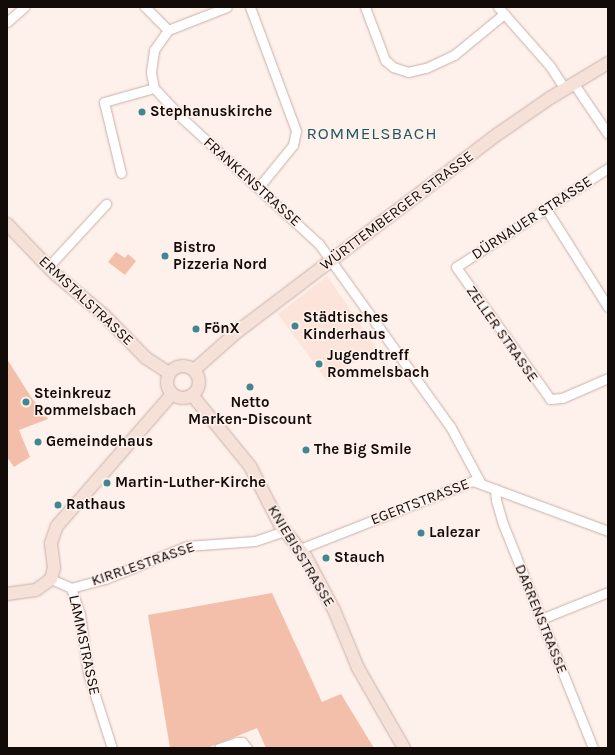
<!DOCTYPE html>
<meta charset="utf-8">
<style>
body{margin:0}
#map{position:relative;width:615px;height:755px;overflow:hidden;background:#fef0eb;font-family:Karla,sans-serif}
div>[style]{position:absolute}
.built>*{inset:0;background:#fde4da}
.green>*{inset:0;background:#f3bfaa}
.roads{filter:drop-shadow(0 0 1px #c7b1a8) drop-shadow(0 0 1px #c7b1a8)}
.street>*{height:9px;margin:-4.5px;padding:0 4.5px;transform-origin:4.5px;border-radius:4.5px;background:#fff}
.secondary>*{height:12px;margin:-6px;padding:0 6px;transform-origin:6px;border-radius:6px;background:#f6e1d9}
.secondary>.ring{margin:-6px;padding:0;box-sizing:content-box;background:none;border:12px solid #f6e1d9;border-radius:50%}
.dots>*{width:11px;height:11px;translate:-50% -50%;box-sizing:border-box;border:2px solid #fef0eb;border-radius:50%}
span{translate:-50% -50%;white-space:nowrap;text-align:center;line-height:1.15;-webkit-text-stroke:3px #fef0eb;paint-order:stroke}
.poi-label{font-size:15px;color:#130b08;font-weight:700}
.left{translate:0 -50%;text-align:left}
.street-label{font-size:15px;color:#130b08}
.quarter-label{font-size:17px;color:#1d565f;letter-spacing:1px}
.frame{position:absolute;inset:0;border:8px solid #130b08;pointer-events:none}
</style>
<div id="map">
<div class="built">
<i style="clip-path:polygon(327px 276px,376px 347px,327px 381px,278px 314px)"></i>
</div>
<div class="green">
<i style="clip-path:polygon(116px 252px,125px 258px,128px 254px,136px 261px,125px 275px,108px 262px)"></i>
<i style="clip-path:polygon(7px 359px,31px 397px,48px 419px,19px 430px,30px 457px,14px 467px,7px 457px)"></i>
<i style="clip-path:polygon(272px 593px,322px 702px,341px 694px,374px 748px,266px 748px,257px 728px,207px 748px,170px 748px,148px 615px)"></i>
</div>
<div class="roads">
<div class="street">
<i style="left:250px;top:7px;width:132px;rotate:69.6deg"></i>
<i style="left:296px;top:131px;width:14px;rotate:102deg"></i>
<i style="left:293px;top:145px;width:55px;rotate:129.1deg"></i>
<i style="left:365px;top:7px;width:57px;rotate:69.3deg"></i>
<i style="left:385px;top:60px;width:11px;rotate:41deg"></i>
<i style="left:393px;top:67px;width:16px;rotate:18deg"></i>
<i style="left:408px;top:72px;width:18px;rotate:-13deg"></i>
<i style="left:426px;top:68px;width:31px;rotate:-25deg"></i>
<i style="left:454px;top:55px;width:65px;rotate:-39.4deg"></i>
<i style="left:498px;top:7px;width:79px;rotate:48.6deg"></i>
<i style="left:550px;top:66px;width:27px;rotate:57deg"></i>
<i style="left:7px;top:22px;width:23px;rotate:-41deg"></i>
<i style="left:168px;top:30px;width:63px;rotate:-21.3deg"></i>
<i style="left:574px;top:84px;width:60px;rotate:55.8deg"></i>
<i style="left:154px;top:88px;width:42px;rotate:46.9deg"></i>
<i style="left:183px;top:119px;width:185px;rotate:42.6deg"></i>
<i style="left:319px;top:244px;width:224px;rotate:54.3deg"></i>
<i style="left:450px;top:426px;width:64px;rotate:61.8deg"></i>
<i style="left:608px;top:168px;width:181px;rotate:146.9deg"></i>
<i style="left:456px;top:267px;width:162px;rotate:54.5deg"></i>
<i style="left:550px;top:399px;width:12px;rotate:-5deg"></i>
<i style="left:562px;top:398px;width:50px;rotate:-23.5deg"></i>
<i style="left:121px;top:173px;width:73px;rotate:-103.5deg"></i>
<i style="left:104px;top:102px;width:52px;rotate:-15.6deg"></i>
<i style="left:154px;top:88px;width:16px;rotate:-101deg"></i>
<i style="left:151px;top:72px;width:22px;rotate:-82deg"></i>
<i style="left:154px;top:50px;width:24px;rotate:-55deg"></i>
<i style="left:168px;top:30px;width:33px;rotate:-135deg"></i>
<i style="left:546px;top:209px;width:116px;rotate:57.7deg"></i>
<i style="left:48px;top:267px;width:86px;rotate:-47.4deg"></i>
<i style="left:495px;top:489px;width:11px;rotate:85deg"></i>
<i style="left:496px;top:500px;width:25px;rotate:74deg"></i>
<i style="left:503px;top:524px;width:241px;rotate:68.1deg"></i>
<i style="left:300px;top:549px;width:186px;rotate:-21.5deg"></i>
<i style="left:473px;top:481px;width:144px;rotate:20.3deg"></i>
<i style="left:51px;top:579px;width:22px;rotate:24deg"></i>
<i style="left:71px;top:588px;width:35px;rotate:-15deg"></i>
<i style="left:105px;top:579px;width:88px;rotate:-21.9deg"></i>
<i style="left:187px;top:546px;width:68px;rotate:-4.2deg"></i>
<i style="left:255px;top:541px;width:31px;rotate:-19deg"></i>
<i style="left:71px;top:588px;width:28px;rotate:71deg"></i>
<i style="left:80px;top:614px;width:60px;rotate:82.3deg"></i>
<i style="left:88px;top:673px;width:79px;rotate:72.3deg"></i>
<i style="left:541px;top:619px;width:72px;rotate:-21.9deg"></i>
<i style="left:219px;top:748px;width:19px;rotate:-18deg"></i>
<i style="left:237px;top:742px;width:5px"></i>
<i style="left:242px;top:742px;width:8px;rotate:50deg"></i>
</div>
<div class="secondary">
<i style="left:7px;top:224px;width:69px;rotate:46.2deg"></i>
<i style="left:55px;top:274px;width:64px;rotate:39.9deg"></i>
<i style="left:104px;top:315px;width:60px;rotate:45.7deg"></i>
<i style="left:146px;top:358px;width:27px;rotate:33deg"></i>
<i class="ring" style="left:167px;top:366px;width:20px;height:20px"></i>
<i style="left:194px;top:370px;width:57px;rotate:-41.5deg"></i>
<i style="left:237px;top:332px;width:328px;rotate:-37.2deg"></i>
<i style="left:498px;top:134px;width:63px;rotate:-34.7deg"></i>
<i style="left:550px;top:98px;width:68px;rotate:-31.1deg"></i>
<i style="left:192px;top:395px;width:92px;rotate:50.8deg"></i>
<i style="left:250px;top:466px;width:66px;rotate:63deg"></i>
<i style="left:280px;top:525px;width:41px;rotate:50.9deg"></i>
<i style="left:306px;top:557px;width:60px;rotate:62.2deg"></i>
<i style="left:334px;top:610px;width:63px;rotate:67.5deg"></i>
<i style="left:358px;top:668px;width:92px;rotate:60.1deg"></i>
<i style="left:7px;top:594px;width:29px;rotate:-8deg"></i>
<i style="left:36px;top:590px;width:19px;rotate:-36deg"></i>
<i style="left:51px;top:579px;width:11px;rotate:-75deg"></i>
<i style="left:54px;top:568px;width:25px;rotate:-97deg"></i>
<i style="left:51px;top:543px;width:18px;rotate:-71deg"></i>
<i style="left:57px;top:526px;width:175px;rotate:-48.9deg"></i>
</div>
</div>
<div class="dots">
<i style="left:142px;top:112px;background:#418792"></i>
<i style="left:165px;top:256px;background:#418792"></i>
<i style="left:295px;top:326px;background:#418792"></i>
<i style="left:196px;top:329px;background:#418792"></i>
<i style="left:319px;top:364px;background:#418792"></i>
<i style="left:250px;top:387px;background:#418792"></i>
<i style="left:26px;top:402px;background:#418792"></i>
<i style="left:38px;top:442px;background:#418792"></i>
<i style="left:306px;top:450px;background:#418792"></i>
<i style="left:107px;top:483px;background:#418792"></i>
<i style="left:58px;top:505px;background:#418792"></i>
<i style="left:421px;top:533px;background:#418792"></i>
<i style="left:326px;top:558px;background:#418792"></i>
</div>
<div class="poi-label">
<span class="left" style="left:150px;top:112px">Stephanuskirche</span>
<span class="left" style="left:173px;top:256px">Bistro<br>Pizzeria Nord</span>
<span class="left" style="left:303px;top:326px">Städtisches<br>Kinderhaus</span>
<span class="left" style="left:204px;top:329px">FönX</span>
<span class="left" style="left:327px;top:364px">Jugendtreff<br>Rommelsbach</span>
<span class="left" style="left:34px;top:402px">Steinkreuz<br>Rommelsbach</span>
<span style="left:250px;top:411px">Netto<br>Marken-Discount</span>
<span class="left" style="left:46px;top:442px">Gemeindehaus</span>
<span class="left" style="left:314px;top:450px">The Big Smile</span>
<span class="left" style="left:115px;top:483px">Martin-Luther-Kirche</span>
<span class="left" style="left:66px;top:505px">Rathaus</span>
<span class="left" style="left:429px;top:533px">Lalezar</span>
<span class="left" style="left:334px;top:558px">Stauch</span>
</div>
<div class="street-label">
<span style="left:252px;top:182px;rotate:42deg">FRANKENSTRASSE</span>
<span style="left:397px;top:211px;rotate:-37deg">WÜRTTEMBERGER STRASSE</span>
<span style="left:532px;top:218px;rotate:-33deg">DÜRNAUER STRASSE</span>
<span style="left:86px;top:301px;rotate:43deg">ERMSTALSTRASSE</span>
<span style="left:502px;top:334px;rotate:55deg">ZELLER STRASSE</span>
<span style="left:420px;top:502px;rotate:-21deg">EGERTSTRASSE</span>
<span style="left:301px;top:556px;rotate:59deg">KNIEBISSTRASSE</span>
<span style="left:143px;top:564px;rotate:-19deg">KIRRLESTRASSE</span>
<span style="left:541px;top:619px;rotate:68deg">DARRENSTRASSE</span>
<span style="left:84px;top:645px;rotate:78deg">LAMMSTRASSE</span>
</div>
<div class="quarter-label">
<span style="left:372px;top:134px">ROMMELSBACH</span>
</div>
<div class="frame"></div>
</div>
